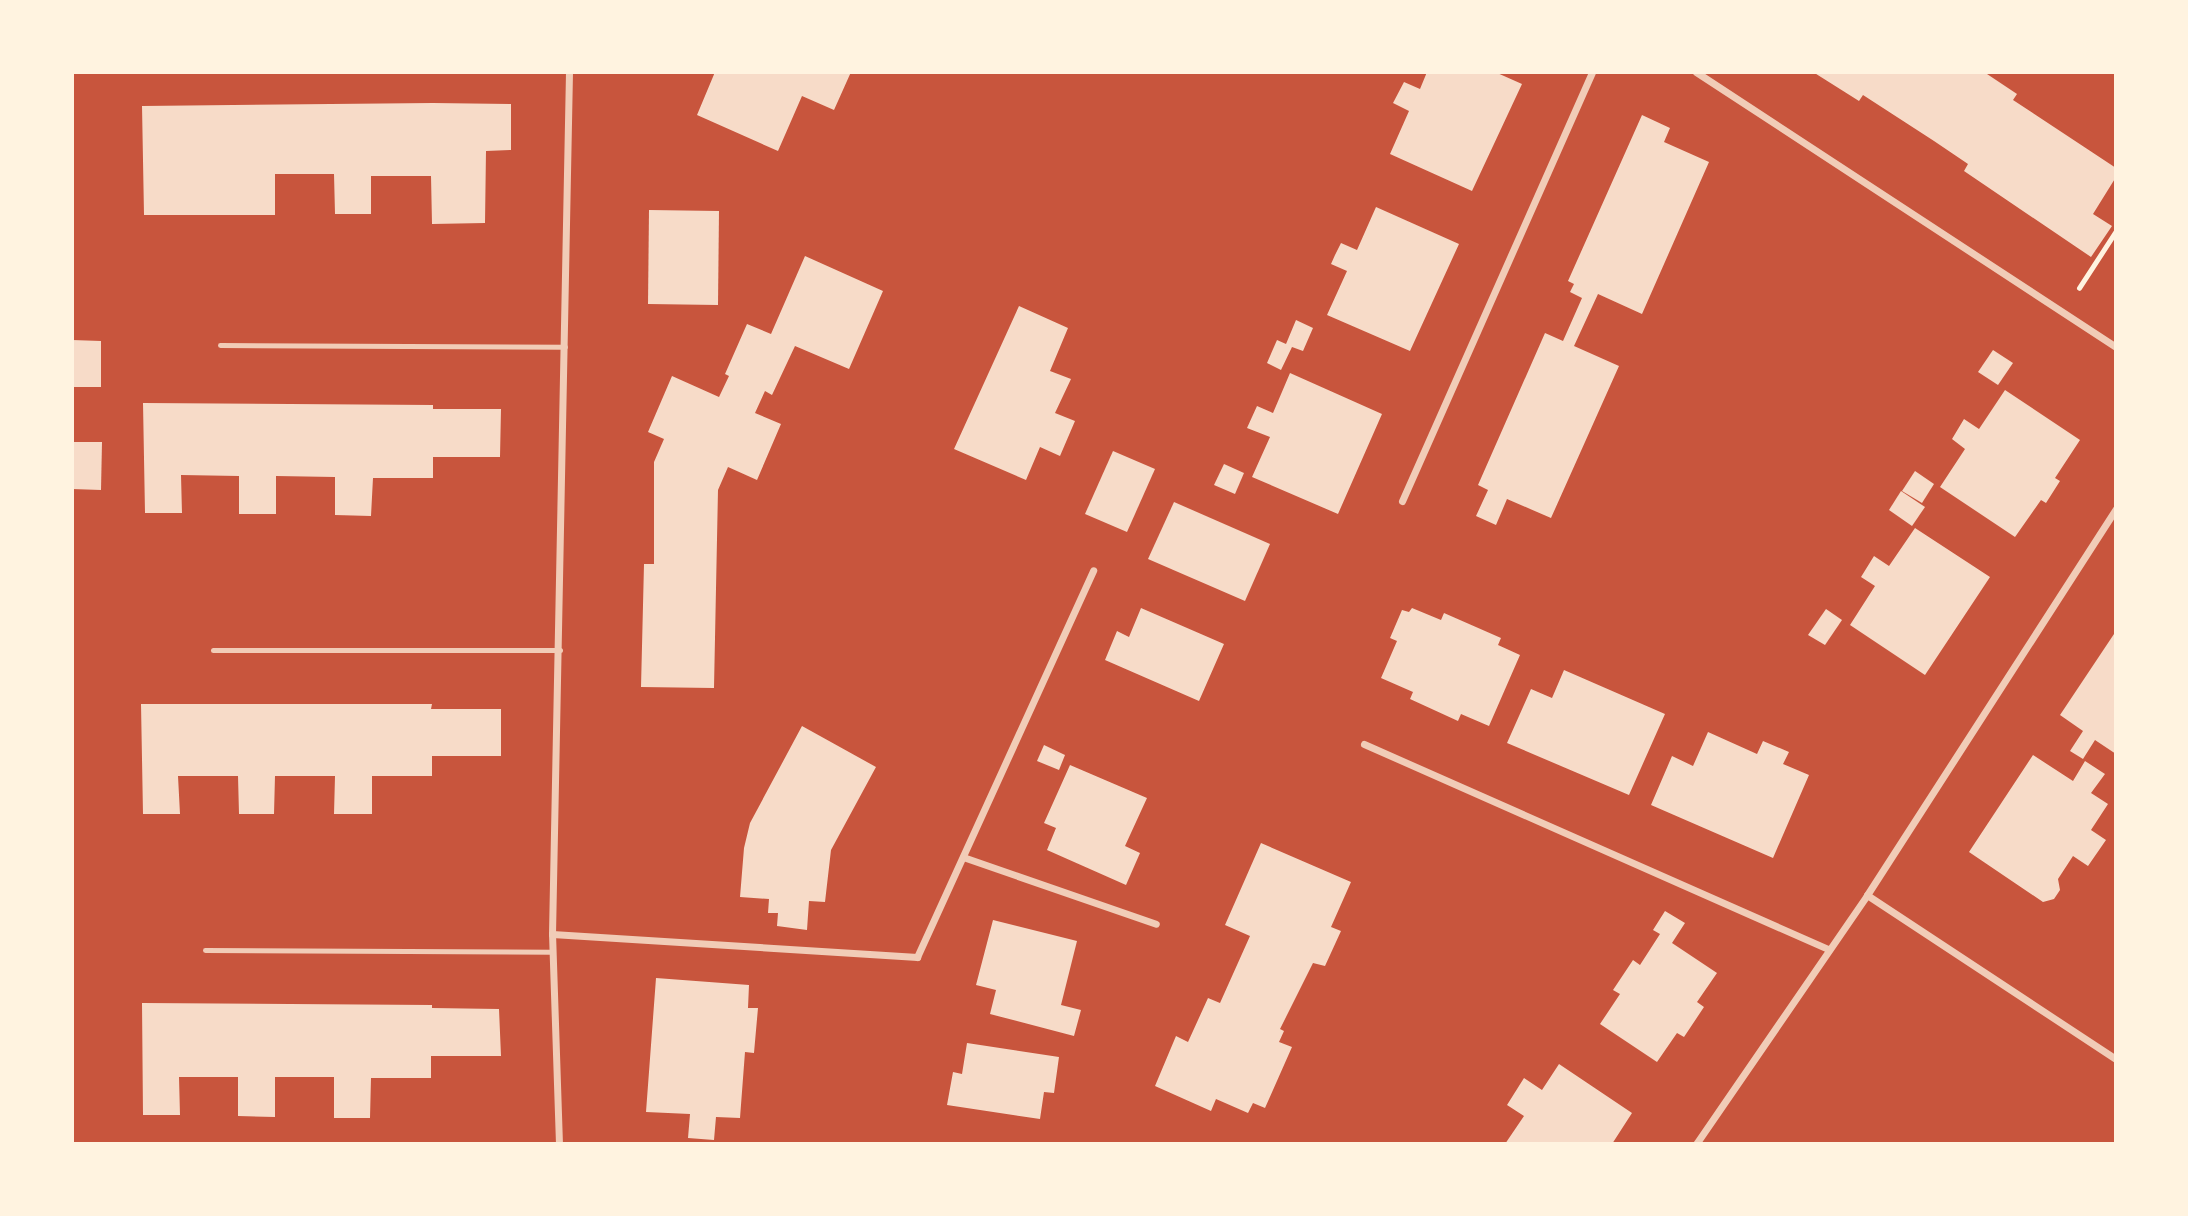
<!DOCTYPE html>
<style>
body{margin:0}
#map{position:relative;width:2188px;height:1216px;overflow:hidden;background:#c8553d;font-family:"Sofia Sans Condensed",sans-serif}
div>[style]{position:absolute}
.building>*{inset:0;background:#f7dbc8}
.path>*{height:4.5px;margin:-2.25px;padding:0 2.25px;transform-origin:2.25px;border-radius:2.25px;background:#fff3e0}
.service>*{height:5px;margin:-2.5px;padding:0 2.5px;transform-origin:2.5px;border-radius:2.5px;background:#f1ccb7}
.minor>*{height:7px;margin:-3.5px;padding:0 3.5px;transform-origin:3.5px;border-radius:3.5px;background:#f1ccb7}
span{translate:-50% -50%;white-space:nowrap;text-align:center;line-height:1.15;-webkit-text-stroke:5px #fff3e0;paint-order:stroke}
.frame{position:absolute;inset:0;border:74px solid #fff3e0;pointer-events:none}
</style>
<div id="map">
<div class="building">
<i style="clip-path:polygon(715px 72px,851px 72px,834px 110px,802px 96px,778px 151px,697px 115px)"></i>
<i style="clip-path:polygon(1427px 72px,1495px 72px,1522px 84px,1472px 191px,1390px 154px,1409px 111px,1393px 103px,1404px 82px,1420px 89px)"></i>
<i style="clip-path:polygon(1813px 72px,1984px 72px,2017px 94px,2013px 100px,2116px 168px,2116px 177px,2093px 214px,2112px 226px,2091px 257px,1964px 171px,1968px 164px,1934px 141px,1863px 95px,1859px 101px)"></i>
<i style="clip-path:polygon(433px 103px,511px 104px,511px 150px,486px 151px,485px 223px,432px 224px,431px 176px,371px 176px,371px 214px,335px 214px,334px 174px,275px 174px,275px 215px,144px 215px,142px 106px)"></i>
<i style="clip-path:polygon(1642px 115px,1670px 128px,1664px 142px,1709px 162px,1642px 314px,1598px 294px,1574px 346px,1619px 366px,1551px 518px,1507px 499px,1496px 525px,1476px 516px,1488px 490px,1478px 485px,1545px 333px,1563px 341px,1582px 298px,1570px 292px,1574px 284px,1568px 281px)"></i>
<i style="clip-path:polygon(1376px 207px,1459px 244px,1410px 351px,1327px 315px,1347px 271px,1331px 264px,1335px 255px,1341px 243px,1357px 250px)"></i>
<i style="clip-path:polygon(649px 210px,719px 211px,718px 305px,648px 304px)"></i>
<i style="clip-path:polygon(805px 256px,883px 291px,849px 369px,795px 346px,772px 395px,765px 391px,755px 413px,781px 424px,757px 480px,728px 467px,718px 490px,714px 688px,641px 687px,644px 564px,654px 564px,654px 462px,664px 439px,648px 432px,672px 376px,719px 397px,729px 376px,725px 374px,747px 324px,771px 334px)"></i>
<i style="clip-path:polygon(1019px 306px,1068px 328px,1050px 371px,1071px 379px,1055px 413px,1075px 421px,1060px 456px,1040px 447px,1026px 480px,954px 449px)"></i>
<i style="clip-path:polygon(1296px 320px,1313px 328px,1303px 351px,1292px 347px,1281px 370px,1267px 363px,1277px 340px,1286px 344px)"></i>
<i style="clip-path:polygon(72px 340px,101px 341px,101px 387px,72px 387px)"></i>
<i style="clip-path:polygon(1993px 350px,2013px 363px,1998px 385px,1978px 372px)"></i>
<i style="clip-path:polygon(1290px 373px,1382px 414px,1338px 514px,1252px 477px,1270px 437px,1247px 428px,1257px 406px,1273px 413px)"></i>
<i style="clip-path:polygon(2005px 390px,2080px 440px,2055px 478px,2060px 481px,2046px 503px,2041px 500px,2015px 537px,1940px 487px,1965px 449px,1952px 439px,1964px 419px,1979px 429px)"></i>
<i style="clip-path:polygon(143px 403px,433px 405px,433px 409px,501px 409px,500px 457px,433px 457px,433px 478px,373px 478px,371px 516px,335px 515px,335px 477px,276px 476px,276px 514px,239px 514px,239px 476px,181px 475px,182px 513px,145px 513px)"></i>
<i style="clip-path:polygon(72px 442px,102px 442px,101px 490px,72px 489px)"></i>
<i style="clip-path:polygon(1113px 451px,1155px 469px,1127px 532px,1085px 514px)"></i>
<i style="clip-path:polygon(1224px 464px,1244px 473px,1235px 494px,1214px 485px)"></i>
<i style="clip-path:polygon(1915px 471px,1934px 484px,1922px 503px,1902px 491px)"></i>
<i style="clip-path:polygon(1901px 491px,1925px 507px,1912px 526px,1889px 510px)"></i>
<i style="clip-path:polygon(1174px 502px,1270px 544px,1245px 601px,1148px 559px)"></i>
<i style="clip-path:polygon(1915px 528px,1990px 577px,1925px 675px,1850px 625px,1875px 586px,1861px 577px,1874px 556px,1889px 566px)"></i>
<i style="clip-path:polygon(1141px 608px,1224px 644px,1199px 701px,1105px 660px,1117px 631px,1129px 637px)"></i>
<i style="clip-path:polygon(1412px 608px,1441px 620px,1444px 613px,1501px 638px,1498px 645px,1520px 655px,1489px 726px,1461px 714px,1458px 721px,1410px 699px,1413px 692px,1381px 678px,1397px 641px,1390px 638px,1402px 610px,1409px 612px)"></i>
<i style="clip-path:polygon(1826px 609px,1842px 620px,1825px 645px,1808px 635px)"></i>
<i style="clip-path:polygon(2116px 631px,2116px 754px,2095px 740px,2083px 759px,2070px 751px,2083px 731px,2060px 715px)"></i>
<i style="clip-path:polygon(1564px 670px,1665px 714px,1629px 795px,1507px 743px,1531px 689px,1552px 698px)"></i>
<i style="clip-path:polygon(141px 704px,432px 704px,431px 709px,501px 709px,501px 756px,432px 756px,432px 776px,372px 776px,372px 814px,334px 814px,335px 776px,275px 776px,274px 814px,239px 814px,238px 776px,178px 776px,180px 814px,143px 814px)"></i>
<i style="clip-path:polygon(802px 726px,876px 767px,831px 850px,825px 902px,809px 901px,807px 930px,777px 926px,778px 913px,768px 913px,769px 899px,740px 897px,744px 848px,750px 823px)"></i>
<i style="clip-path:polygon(1708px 732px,1757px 754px,1763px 741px,1789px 752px,1783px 764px,1809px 775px,1773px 858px,1651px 805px,1672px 756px,1693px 766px)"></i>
<i style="clip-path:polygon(1044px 745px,1065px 755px,1059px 770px,1037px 761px)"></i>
<i style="clip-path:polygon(2033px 755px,2073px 781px,2085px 761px,2105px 774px,2091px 793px,2108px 804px,2091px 830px,2106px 840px,2088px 866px,2073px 856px,2058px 879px,2060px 890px,2054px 899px,2043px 902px,1969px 852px)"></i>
<i style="clip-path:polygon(1070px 765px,1147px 798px,1125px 846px,1140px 853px,1126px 885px,1047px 850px,1056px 828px,1044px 823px)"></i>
<i style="clip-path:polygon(1261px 843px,1351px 882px,1331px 927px,1341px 931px,1325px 966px,1313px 963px,1280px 1029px,1284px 1031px,1279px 1042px,1292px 1047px,1265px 1108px,1253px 1103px,1248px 1113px,1216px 1099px,1211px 1111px,1155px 1086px,1176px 1036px,1188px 1042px,1208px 998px,1220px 1003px,1250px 936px,1225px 925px)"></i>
<i style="clip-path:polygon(1665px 911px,1685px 923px,1672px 943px,1717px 973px,1697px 1002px,1704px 1007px,1684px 1037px,1677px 1033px,1657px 1062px,1600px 1024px,1620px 994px,1613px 990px,1633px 960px,1640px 965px,1660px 934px,1653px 930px)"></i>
<i style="clip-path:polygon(993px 920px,1077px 941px,1061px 1005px,1081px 1010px,1074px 1036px,990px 1014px,996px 990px,976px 985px)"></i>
<i style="clip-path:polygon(656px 978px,749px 985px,748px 1008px,758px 1008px,754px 1053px,745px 1052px,740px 1118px,716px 1117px,714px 1140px,688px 1138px,690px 1114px,646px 1112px)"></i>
<i style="clip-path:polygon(142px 1003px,432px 1005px,432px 1008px,499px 1009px,501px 1056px,431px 1056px,431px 1078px,371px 1078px,370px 1118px,334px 1118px,334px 1077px,275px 1077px,275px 1117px,238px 1116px,238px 1077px,179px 1077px,180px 1115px,143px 1115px)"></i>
<i style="clip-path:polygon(967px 1043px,1059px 1057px,1054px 1093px,1044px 1092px,1040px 1119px,947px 1105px,953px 1072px,962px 1074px)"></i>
<i style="clip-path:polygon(1559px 1064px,1632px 1113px,1612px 1144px,1505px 1144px,1524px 1116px,1507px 1105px,1524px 1078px,1542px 1090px)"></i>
</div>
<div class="path">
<i style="left:2079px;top:288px;width:68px;rotate:-57deg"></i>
</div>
<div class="service">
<i style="left:220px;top:345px;width:345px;rotate:0.3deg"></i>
<i style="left:213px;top:650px;width:347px"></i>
<i style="left:205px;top:950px;width:348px;rotate:0.3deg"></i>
</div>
<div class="minor">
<i style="left:1696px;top:72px;width:502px;rotate:33.22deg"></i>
<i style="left:1402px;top:501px;width:469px;rotate:-66.1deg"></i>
<i style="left:1364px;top:744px;width:507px;rotate:23.84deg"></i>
<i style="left:963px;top:857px;width:204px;rotate:19.1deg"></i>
<i style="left:1867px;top:895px;width:298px;rotate:33.4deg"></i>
<i style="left:552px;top:934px;width:366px;rotate:3.6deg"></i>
<i style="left:917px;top:957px;width:425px;rotate:-65.5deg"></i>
<i style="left:559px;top:1144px;width:210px;rotate:-91.9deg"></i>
<i style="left:552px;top:934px;width:862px;rotate:-88.87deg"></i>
<i style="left:1696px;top:1144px;width:302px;rotate:-55.5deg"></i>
<i style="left:1867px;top:895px;width:460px;rotate:-57.2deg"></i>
</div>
<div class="frame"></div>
</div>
